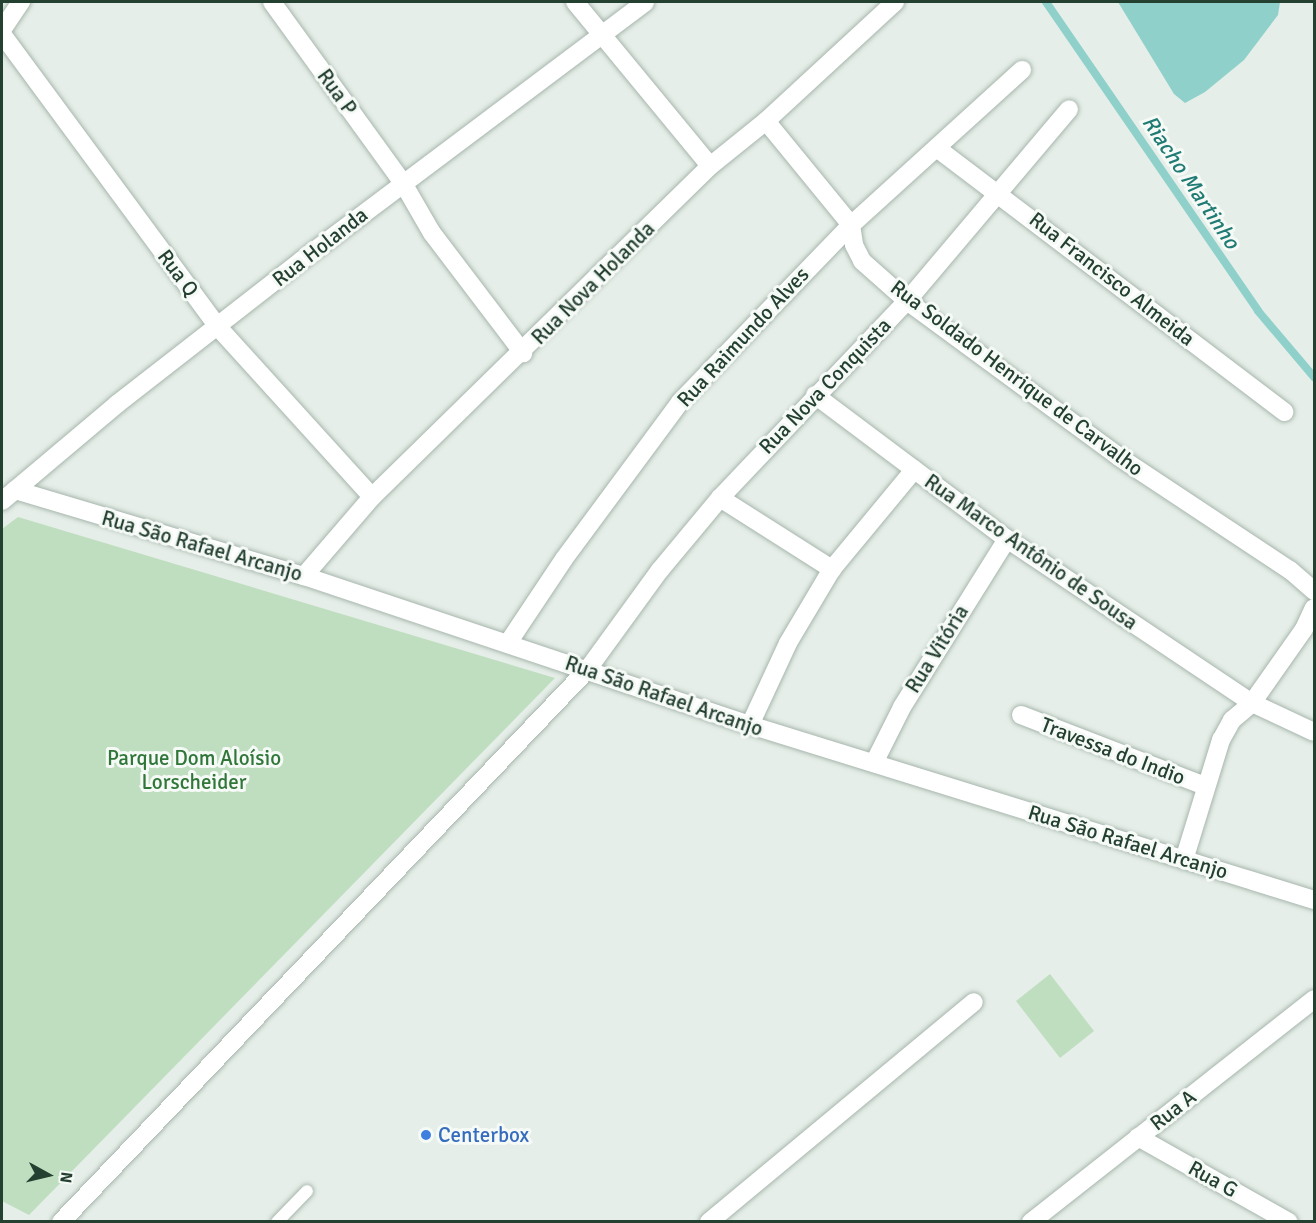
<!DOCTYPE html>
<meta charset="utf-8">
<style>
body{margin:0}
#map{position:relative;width:1316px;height:1223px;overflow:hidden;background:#e5eee8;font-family:Signika,sans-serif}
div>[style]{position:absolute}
.green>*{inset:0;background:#bfdebf}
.water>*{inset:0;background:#8fd1ca}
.stream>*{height:8px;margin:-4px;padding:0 4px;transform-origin:4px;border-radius:4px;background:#8fd1ca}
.roads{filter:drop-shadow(0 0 2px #a7b6ad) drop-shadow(0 0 2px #a7b6ad)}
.service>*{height:12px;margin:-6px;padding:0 6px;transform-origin:6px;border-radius:6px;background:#fff}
.minor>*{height:18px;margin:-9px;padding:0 9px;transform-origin:9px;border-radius:9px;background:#fff}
.tertiary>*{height:18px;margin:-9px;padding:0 9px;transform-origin:9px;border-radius:9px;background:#fff}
.dots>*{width:16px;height:16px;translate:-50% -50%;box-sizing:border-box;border:3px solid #f6faf7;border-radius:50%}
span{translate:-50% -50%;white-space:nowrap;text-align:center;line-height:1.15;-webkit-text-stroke:6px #f6faf7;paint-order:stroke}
.street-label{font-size:21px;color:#244031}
.park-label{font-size:21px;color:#2f7638}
.shop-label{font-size:21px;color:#366cbe}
.left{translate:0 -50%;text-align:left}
.water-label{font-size:22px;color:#1f7b73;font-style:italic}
.frame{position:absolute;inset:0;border:3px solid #244031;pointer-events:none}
.north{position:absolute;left:18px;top:1145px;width:60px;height:60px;-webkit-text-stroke:4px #f6faf7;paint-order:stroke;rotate:98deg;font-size:16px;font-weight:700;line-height:24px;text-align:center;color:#244031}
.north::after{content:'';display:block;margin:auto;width:21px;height:27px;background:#244031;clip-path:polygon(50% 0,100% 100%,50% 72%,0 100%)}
</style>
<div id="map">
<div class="green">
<i style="clip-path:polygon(18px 517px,555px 678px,29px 1215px,2px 1201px,2px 529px)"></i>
<i style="clip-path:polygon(1050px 974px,1094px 1031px,1060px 1058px,1016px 1001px)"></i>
</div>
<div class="water">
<i style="clip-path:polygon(1118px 2px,1280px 2px,1278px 15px,1244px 60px,1205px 92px,1185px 103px,1174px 94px)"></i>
</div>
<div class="stream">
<i style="left:1046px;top:2px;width:375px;rotate:55.5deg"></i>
<i style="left:1258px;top:311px;width:87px;rotate:49.7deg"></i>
</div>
<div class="roads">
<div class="service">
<i style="left:277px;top:1222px;width:43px;rotate:-45.9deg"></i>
</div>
<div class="minor">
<i style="left:272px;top:2px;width:223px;rotate:54.1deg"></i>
<i style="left:403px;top:183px;width:58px;rotate:59.9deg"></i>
<i style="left:432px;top:233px;width:151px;rotate:52.8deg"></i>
<i style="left:575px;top:2px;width:212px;rotate:50.5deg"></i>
<i style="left:2px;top:30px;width:34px;rotate:-56deg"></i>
<i style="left:2px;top:34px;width:364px;rotate:53.6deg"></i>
<i style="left:218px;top:327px;width:229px;rotate:47.8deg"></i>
<i style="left:766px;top:121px;width:134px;rotate:50.7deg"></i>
<i style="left:851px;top:225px;width:20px;rotate:81deg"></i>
<i style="left:854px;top:245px;width:18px;rotate:63deg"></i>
<i style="left:862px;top:261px;width:60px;rotate:41.6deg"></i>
<i style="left:907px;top:301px;width:263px;rotate:36.3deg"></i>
<i style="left:1119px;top:457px;width:205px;rotate:33.5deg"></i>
<i style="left:1290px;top:570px;width:32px;rotate:41deg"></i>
<i style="left:938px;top:149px;width:435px;rotate:37.2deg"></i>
<i style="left:815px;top:395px;width:240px;rotate:36.9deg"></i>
<i style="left:1007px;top:539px;width:295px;rotate:33.8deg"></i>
<i style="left:1252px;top:703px;width:68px;rotate:25.1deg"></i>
<i style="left:15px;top:490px;width:302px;rotate:16.6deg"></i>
<i style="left:304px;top:576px;width:470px;rotate:18.5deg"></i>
<i style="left:750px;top:725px;width:591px;rotate:17.24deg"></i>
<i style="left:720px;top:498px;width:133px;rotate:32.4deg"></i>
<i style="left:304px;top:576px;width:104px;rotate:-49.3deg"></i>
<i style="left:372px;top:497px;width:473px;rotate:-44.4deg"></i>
<i style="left:710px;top:166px;width:72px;rotate:-38.8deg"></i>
<i style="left:766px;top:121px;width:176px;rotate:-42.7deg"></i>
<i style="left:508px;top:643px;width:101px;rotate:-56.3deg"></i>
<i style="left:564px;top:559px;width:195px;rotate:-53.5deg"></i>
<i style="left:680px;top:402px;width:246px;rotate:-46deg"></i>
<i style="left:851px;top:225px;width:231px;rotate:-42.2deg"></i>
<i style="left:1021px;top:715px;width:197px;rotate:21.1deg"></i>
<i style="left:750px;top:725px;width:90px;rotate:-65.1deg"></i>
<i style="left:788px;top:643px;width:86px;rotate:-59.3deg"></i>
<i style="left:832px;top:569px;width:129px;rotate:-50.4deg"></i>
<i style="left:874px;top:763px;width:63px;rotate:-63.4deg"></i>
<i style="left:902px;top:707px;width:198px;rotate:-58deg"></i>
<i style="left:1184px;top:860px;width:126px;rotate:-72.9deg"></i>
<i style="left:1221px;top:740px;width:23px;rotate:-61deg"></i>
<i style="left:1232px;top:720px;width:26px;rotate:-40deg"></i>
<i style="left:1252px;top:703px;width:90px;rotate:-54.9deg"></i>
<i style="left:1304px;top:629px;width:23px;rotate:-65deg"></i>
<i style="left:1138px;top:1137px;width:173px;rotate:29.4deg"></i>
<i style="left:61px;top:1222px;width:764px;rotate:-46.38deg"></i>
<i style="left:588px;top:669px;width:122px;rotate:-54deg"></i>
<i style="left:660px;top:570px;width:94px;rotate:-50.2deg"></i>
<i style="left:720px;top:498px;width:272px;rotate:-46.5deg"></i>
<i style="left:907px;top:301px;width:251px;rotate:-49.8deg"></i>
<i style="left:709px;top:1222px;width:344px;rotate:-39.7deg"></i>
<i style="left:1031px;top:1222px;width:360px;rotate:-38.2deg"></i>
</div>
<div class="tertiary">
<i style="left:2px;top:501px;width:150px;rotate:-40.1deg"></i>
<i style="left:117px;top:404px;width:234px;rotate:-37.9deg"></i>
<i style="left:302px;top:260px;width:429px;rotate:-36.9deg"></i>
</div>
</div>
<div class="dots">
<i style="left:426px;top:1135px;background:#3f7fe0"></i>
</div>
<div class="street-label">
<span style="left:337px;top:92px;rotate:54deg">Rua P</span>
<span style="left:320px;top:247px;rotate:-38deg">Rua Holanda</span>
<span style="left:178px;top:273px;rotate:53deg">Rua Q</span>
<span style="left:1112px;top:279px;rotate:38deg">Rua Francisco Almeida</span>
<span style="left:593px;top:283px;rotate:-45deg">Rua Nova Holanda</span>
<span style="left:743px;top:337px;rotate:-47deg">Rua Raimundo Alves</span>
<span style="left:1017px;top:378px;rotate:37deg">Rua Soldado Henrique de Carvalho</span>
<span style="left:825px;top:386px;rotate:-46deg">Rua Nova Conquista</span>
<span style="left:202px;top:546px;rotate:16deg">Rua São Rafael Arcanjo</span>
<span style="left:1031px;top:552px;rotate:35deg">Rua Marco Antônio de Sousa</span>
<span style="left:937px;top:649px;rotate:-58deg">Rua Vitória</span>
<span style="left:664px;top:696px;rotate:19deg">Rua São Rafael Arcanjo</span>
<span style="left:1113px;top:751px;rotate:21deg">Travessa do Indio</span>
<span style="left:1128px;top:842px;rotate:17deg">Rua São Rafael Arcanjo</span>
<span style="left:1173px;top:1110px;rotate:-38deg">Rua A</span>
<span style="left:1213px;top:1179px;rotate:29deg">Rua G</span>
</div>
<div class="park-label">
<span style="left:194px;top:770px">Parque Dom Aloísio<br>Lorscheider</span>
</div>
<div class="shop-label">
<span class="left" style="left:438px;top:1135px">Centerbox</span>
</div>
<div class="water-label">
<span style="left:1191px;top:182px;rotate:56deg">Riacho Martinho</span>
</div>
<div class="frame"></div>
<div class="north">N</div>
</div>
